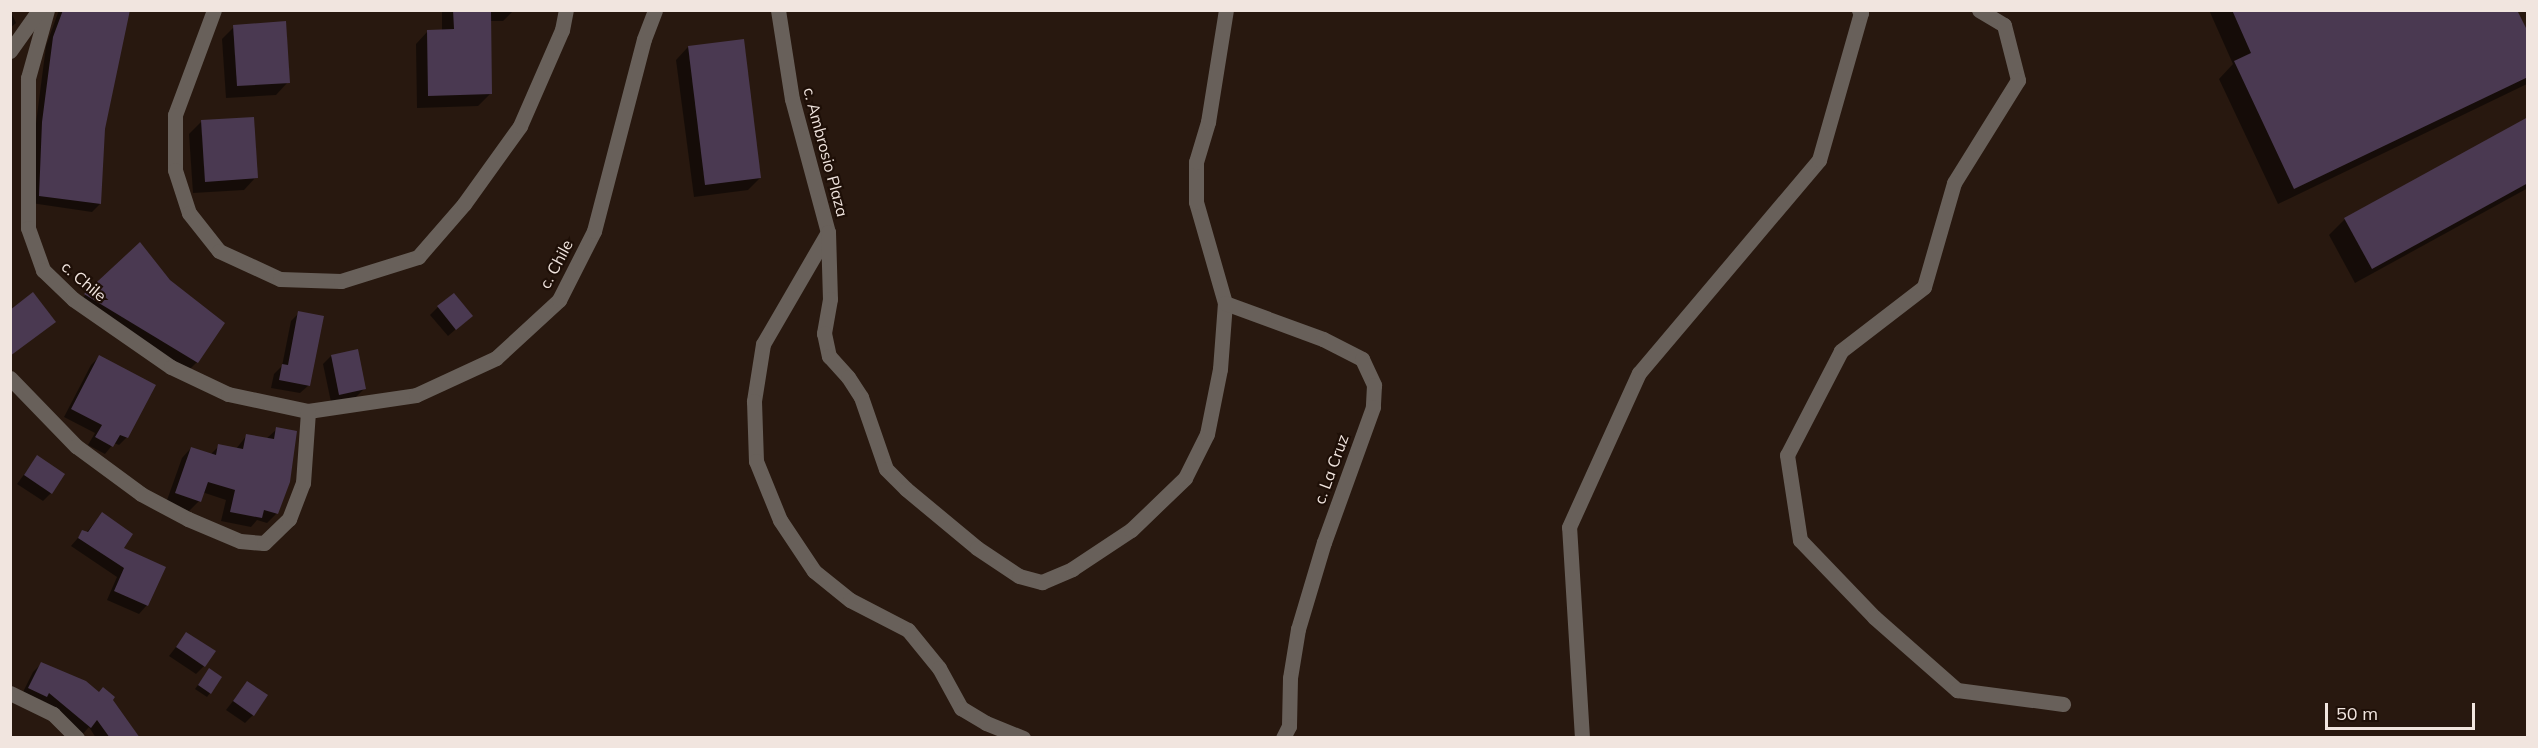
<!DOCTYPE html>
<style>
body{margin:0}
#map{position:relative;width:2538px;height:748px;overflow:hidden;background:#28180f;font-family:Mulish,sans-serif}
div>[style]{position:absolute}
.shadow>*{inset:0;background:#0007}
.building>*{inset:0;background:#4a3951}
.minor>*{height:15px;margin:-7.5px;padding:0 7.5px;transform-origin:7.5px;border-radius:7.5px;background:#68605a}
span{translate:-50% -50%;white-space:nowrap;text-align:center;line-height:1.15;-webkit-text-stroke:4.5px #1e0f07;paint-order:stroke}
.street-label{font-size:16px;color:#f1e5df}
.frame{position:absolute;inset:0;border:12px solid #f1e5df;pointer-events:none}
.scale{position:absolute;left:2325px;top:703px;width:150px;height:27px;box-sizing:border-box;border:3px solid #f1e5df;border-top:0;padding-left:8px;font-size:18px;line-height:21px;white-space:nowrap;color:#f1e5df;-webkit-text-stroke:4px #1e0f07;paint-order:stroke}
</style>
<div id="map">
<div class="shadow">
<i style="clip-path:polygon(10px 10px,16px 23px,10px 28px)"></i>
<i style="clip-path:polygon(59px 10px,129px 10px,104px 129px,100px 204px,92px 212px,31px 203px,35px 131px,46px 46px)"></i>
<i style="clip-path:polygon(442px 10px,514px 10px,503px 21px,489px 21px,490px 94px,478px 106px,417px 108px,416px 44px,428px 31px,442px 31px)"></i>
<i style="clip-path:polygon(2209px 10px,2516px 10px,2528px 34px,2527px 84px,2278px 204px,2219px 79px,2233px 64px)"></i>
<i style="clip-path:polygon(234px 27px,288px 82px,276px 95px,226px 98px,222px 39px)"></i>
<i style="clip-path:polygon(688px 47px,760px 178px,748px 190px,694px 197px,676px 60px)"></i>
<i style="clip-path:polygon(2528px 118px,2528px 188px,2355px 283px,2329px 235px,2345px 219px)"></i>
<i style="clip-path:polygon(201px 122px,256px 177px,244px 190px,193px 193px,189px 134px)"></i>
<i style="clip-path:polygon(140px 244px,197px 362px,189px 370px,77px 303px)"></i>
<i style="clip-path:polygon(438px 307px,471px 316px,448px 336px,430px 315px)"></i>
<i style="clip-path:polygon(299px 313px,309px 385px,300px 393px,271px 388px,274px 374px,282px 366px,291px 321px)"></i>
<i style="clip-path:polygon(331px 356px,364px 389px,356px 397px,331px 402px,323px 364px)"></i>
<i style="clip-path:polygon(99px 357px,153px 386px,126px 438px,119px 445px,114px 443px,105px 454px,88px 445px,95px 433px,64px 417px,91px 365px)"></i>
<i style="clip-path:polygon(277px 429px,288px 481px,276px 514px,267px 523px,257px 520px,251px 527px,221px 521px,226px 500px,202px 492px,199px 501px,189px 511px,166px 503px,182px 458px,191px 448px,210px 455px,219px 446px,236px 449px,247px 435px,266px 439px)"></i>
<i style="clip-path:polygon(37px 457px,51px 493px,43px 501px,17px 484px)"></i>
<i style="clip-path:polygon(102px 514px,147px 605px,139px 614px,107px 600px,117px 577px,71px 546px,83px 532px,86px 533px)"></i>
<i style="clip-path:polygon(186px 634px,204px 666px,196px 674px,169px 656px)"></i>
<i style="clip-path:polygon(41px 664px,111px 700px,138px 738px,96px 738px,89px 727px,82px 735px,21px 696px,33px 672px)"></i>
<i style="clip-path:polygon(206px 674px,210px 693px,207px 697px,195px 689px)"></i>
<i style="clip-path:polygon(247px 683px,253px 715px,245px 723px,226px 710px)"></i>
</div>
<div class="building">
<i style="clip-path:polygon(63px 10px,130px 10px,105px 129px,101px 204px,39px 196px,42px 122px,53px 37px)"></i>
<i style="clip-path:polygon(453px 10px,491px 10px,492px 94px,428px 96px,427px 30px,454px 29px)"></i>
<i style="clip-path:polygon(2232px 10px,2517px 10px,2528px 32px,2528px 77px,2294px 189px,2234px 61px,2251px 53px)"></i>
<i style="clip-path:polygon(286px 21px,290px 83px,237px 86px,233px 25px)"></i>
<i style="clip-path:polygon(744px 39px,761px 178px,705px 185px,688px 46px)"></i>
<i style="clip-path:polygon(254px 117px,258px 178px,205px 182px,201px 120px)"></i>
<i style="clip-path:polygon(2528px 117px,2528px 183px,2372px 269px,2344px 218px)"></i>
<i style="clip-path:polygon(140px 242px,170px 280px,225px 323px,198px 363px,84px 294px)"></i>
<i style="clip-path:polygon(33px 292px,56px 322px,10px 356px,10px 310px)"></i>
<i style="clip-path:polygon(454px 293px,473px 316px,456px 330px,437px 306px)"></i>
<i style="clip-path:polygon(298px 311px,324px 316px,310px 386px,279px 380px,282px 364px,288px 365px)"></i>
<i style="clip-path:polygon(358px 349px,366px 389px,339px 395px,331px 355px)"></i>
<i style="clip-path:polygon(99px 355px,156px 385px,128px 438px,120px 435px,113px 447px,95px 437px,102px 425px,71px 409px)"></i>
<i style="clip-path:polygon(276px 427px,297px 431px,290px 482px,278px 514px,264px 510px,262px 518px,230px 512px,235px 490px,208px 482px,201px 502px,175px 493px,191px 447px,216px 455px,218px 444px,243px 449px,246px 434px,274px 439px)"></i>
<i style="clip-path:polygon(37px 455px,65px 474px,52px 494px,24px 475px)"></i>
<i style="clip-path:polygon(102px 512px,133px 534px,124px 548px,166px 567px,148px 606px,114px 591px,124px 568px,78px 538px,82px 530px,88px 532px)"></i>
<i style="clip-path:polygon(186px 632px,216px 651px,205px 667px,176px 647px)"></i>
<i style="clip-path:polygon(41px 662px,86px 681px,99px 692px,103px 687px,115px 697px,113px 700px,140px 738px,110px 738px,97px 720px,91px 728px,49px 693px,47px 697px,28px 688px)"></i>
<i style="clip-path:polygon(209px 668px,222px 677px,211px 694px,198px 685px)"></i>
<i style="clip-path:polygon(247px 681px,268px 695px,254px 716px,233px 701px)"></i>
</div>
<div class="minor">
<i style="left:47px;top:10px;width:71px;rotate:105.6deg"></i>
<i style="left:28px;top:78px;width:150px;rotate:90deg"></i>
<i style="left:28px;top:228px;width:45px;rotate:70.3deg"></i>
<i style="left:43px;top:270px;width:42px;rotate:44deg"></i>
<i style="left:73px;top:299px;width:119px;rotate:34.8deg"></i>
<i style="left:171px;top:367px;width:63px;rotate:25.3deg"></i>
<i style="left:228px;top:394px;width:82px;rotate:12deg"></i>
<i style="left:308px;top:411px;width:109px;rotate:-8.4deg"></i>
<i style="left:416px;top:395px;width:88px;rotate:-24.8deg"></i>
<i style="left:496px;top:358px;width:86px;rotate:-42.6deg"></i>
<i style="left:559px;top:300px;width:77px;rotate:-63.1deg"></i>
<i style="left:594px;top:231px;width:198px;rotate:-75.4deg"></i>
<i style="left:644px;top:39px;width:31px;rotate:-69deg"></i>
<i style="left:214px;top:10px;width:112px;rotate:110.4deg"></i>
<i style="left:175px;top:115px;width:55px;rotate:90deg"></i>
<i style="left:175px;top:170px;width:45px;rotate:72deg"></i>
<i style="left:189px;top:213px;width:48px;rotate:51.7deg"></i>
<i style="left:219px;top:251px;width:67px;rotate:24.7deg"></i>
<i style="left:280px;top:279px;width:61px;rotate:1.9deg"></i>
<i style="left:341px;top:281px;width:81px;rotate:-17.3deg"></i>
<i style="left:418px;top:257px;width:70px;rotate:-49deg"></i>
<i style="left:464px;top:204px;width:96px;rotate:-54.3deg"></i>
<i style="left:520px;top:126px;width:105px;rotate:-66.4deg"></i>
<i style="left:562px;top:30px;width:20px;rotate:-79deg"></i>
<i style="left:778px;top:10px;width:90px;rotate:81.1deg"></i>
<i style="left:792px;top:99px;width:138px;rotate:74.9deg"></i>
<i style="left:828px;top:232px;width:129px;rotate:120.1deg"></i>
<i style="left:763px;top:344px;width:58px;rotate:99deg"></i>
<i style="left:754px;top:401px;width:60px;rotate:88.1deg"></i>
<i style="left:756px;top:461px;width:64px;rotate:67.9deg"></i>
<i style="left:780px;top:520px;width:61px;rotate:56.3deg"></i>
<i style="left:814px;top:571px;width:46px;rotate:38.9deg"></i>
<i style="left:850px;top:600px;width:65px;rotate:27.3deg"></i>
<i style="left:908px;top:630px;width:49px;rotate:50.8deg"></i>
<i style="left:939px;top:668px;width:46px;rotate:61.2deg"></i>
<i style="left:961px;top:708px;width:29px;rotate:31deg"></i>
<i style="left:986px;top:723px;width:40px;rotate:22deg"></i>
<i style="left:1979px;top:10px;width:29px;rotate:31deg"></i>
<i style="left:2004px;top:25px;width:57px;rotate:75.7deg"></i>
<i style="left:2018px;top:80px;width:121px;rotate:121.9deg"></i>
<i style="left:1954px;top:183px;width:108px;rotate:106.1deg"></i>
<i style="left:1924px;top:287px;width:105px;rotate:142.4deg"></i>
<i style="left:1841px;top:351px;width:117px;rotate:117.4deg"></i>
<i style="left:1787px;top:455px;width:86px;rotate:81.3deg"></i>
<i style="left:1800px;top:540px;width:107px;rotate:46.1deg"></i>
<i style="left:1874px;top:617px;width:111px;rotate:41.3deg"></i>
<i style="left:1957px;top:690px;width:107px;rotate:7.5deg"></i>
<i style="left:10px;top:51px;width:50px;rotate:-54.7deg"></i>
<i style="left:828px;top:232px;width:67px;rotate:88.3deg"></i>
<i style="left:830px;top:299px;width:35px;rotate:100deg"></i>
<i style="left:824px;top:333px;width:24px;rotate:78deg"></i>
<i style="left:829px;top:356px;width:28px;rotate:48deg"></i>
<i style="left:848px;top:377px;width:24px;rotate:57deg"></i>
<i style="left:861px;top:397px;width:76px;rotate:70.9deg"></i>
<i style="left:886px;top:469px;width:28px;rotate:45deg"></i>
<i style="left:906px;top:489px;width:92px;rotate:39.7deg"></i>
<i style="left:977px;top:548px;width:50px;rotate:33.7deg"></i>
<i style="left:1019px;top:576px;width:24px;rotate:15deg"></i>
<i style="left:1042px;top:582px;width:33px;rotate:-23deg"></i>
<i style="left:1072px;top:569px;width:71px;rotate:-33.5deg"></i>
<i style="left:1131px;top:530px;width:75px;rotate:-43.9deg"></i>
<i style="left:1185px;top:478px;width:49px;rotate:-63.4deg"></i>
<i style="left:1207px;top:434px;width:66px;rotate:-78.7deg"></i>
<i style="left:1220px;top:369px;width:66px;rotate:-85.7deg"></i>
<i style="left:1225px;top:303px;width:105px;rotate:-106deg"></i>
<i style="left:1196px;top:202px;width:40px;rotate:-90deg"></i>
<i style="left:1196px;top:162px;width:42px;rotate:-73.3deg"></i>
<i style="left:1208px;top:122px;width:113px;rotate:-80.9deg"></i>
<i style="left:1225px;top:303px;width:104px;rotate:20.2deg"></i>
<i style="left:1323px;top:339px;width:44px;rotate:27.1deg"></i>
<i style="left:1362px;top:359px;width:29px;rotate:65deg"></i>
<i style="left:1374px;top:385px;width:22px;rotate:93deg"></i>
<i style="left:1373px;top:407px;width:144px;rotate:109.9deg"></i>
<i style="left:1324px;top:542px;width:91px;rotate:106.6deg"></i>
<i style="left:1298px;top:629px;width:50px;rotate:99.3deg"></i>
<i style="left:1290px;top:678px;width:48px;rotate:91.2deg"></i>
<i style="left:1289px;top:726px;width:13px;rotate:117deg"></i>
<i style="left:10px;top:378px;width:95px;rotate:45.9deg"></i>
<i style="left:76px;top:446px;width:81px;rotate:36.4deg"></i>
<i style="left:141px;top:494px;width:53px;rotate:28deg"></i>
<i style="left:188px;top:519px;width:56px;rotate:22.9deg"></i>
<i style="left:240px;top:541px;width:24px;rotate:5deg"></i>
<i style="left:264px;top:543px;width:35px;rotate:-44deg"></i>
<i style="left:289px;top:519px;width:39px;rotate:-69deg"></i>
<i style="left:303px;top:483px;width:72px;rotate:-86deg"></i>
<i style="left:10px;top:693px;width:48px;rotate:26deg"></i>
<i style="left:53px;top:714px;width:34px;rotate:45deg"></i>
<i style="left:1582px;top:738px;width:211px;rotate:-93.5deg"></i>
<i style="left:1569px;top:527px;width:169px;rotate:-65.6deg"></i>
<i style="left:1639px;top:373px;width:279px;rotate:-49.8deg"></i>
<i style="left:1819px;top:160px;width:153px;rotate:-74.1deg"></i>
<i style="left:1861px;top:13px;width:4px;rotate:-124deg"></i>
</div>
<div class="street-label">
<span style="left:826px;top:152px;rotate:75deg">c. Ambrosio Plaza</span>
<span style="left:556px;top:264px;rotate:-62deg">c. Chile</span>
<span style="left:84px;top:281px;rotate:40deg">c. Chile</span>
<span style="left:1331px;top:469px;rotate:-70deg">c. La Cruz</span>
</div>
<div class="frame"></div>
<div class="scale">50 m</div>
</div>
